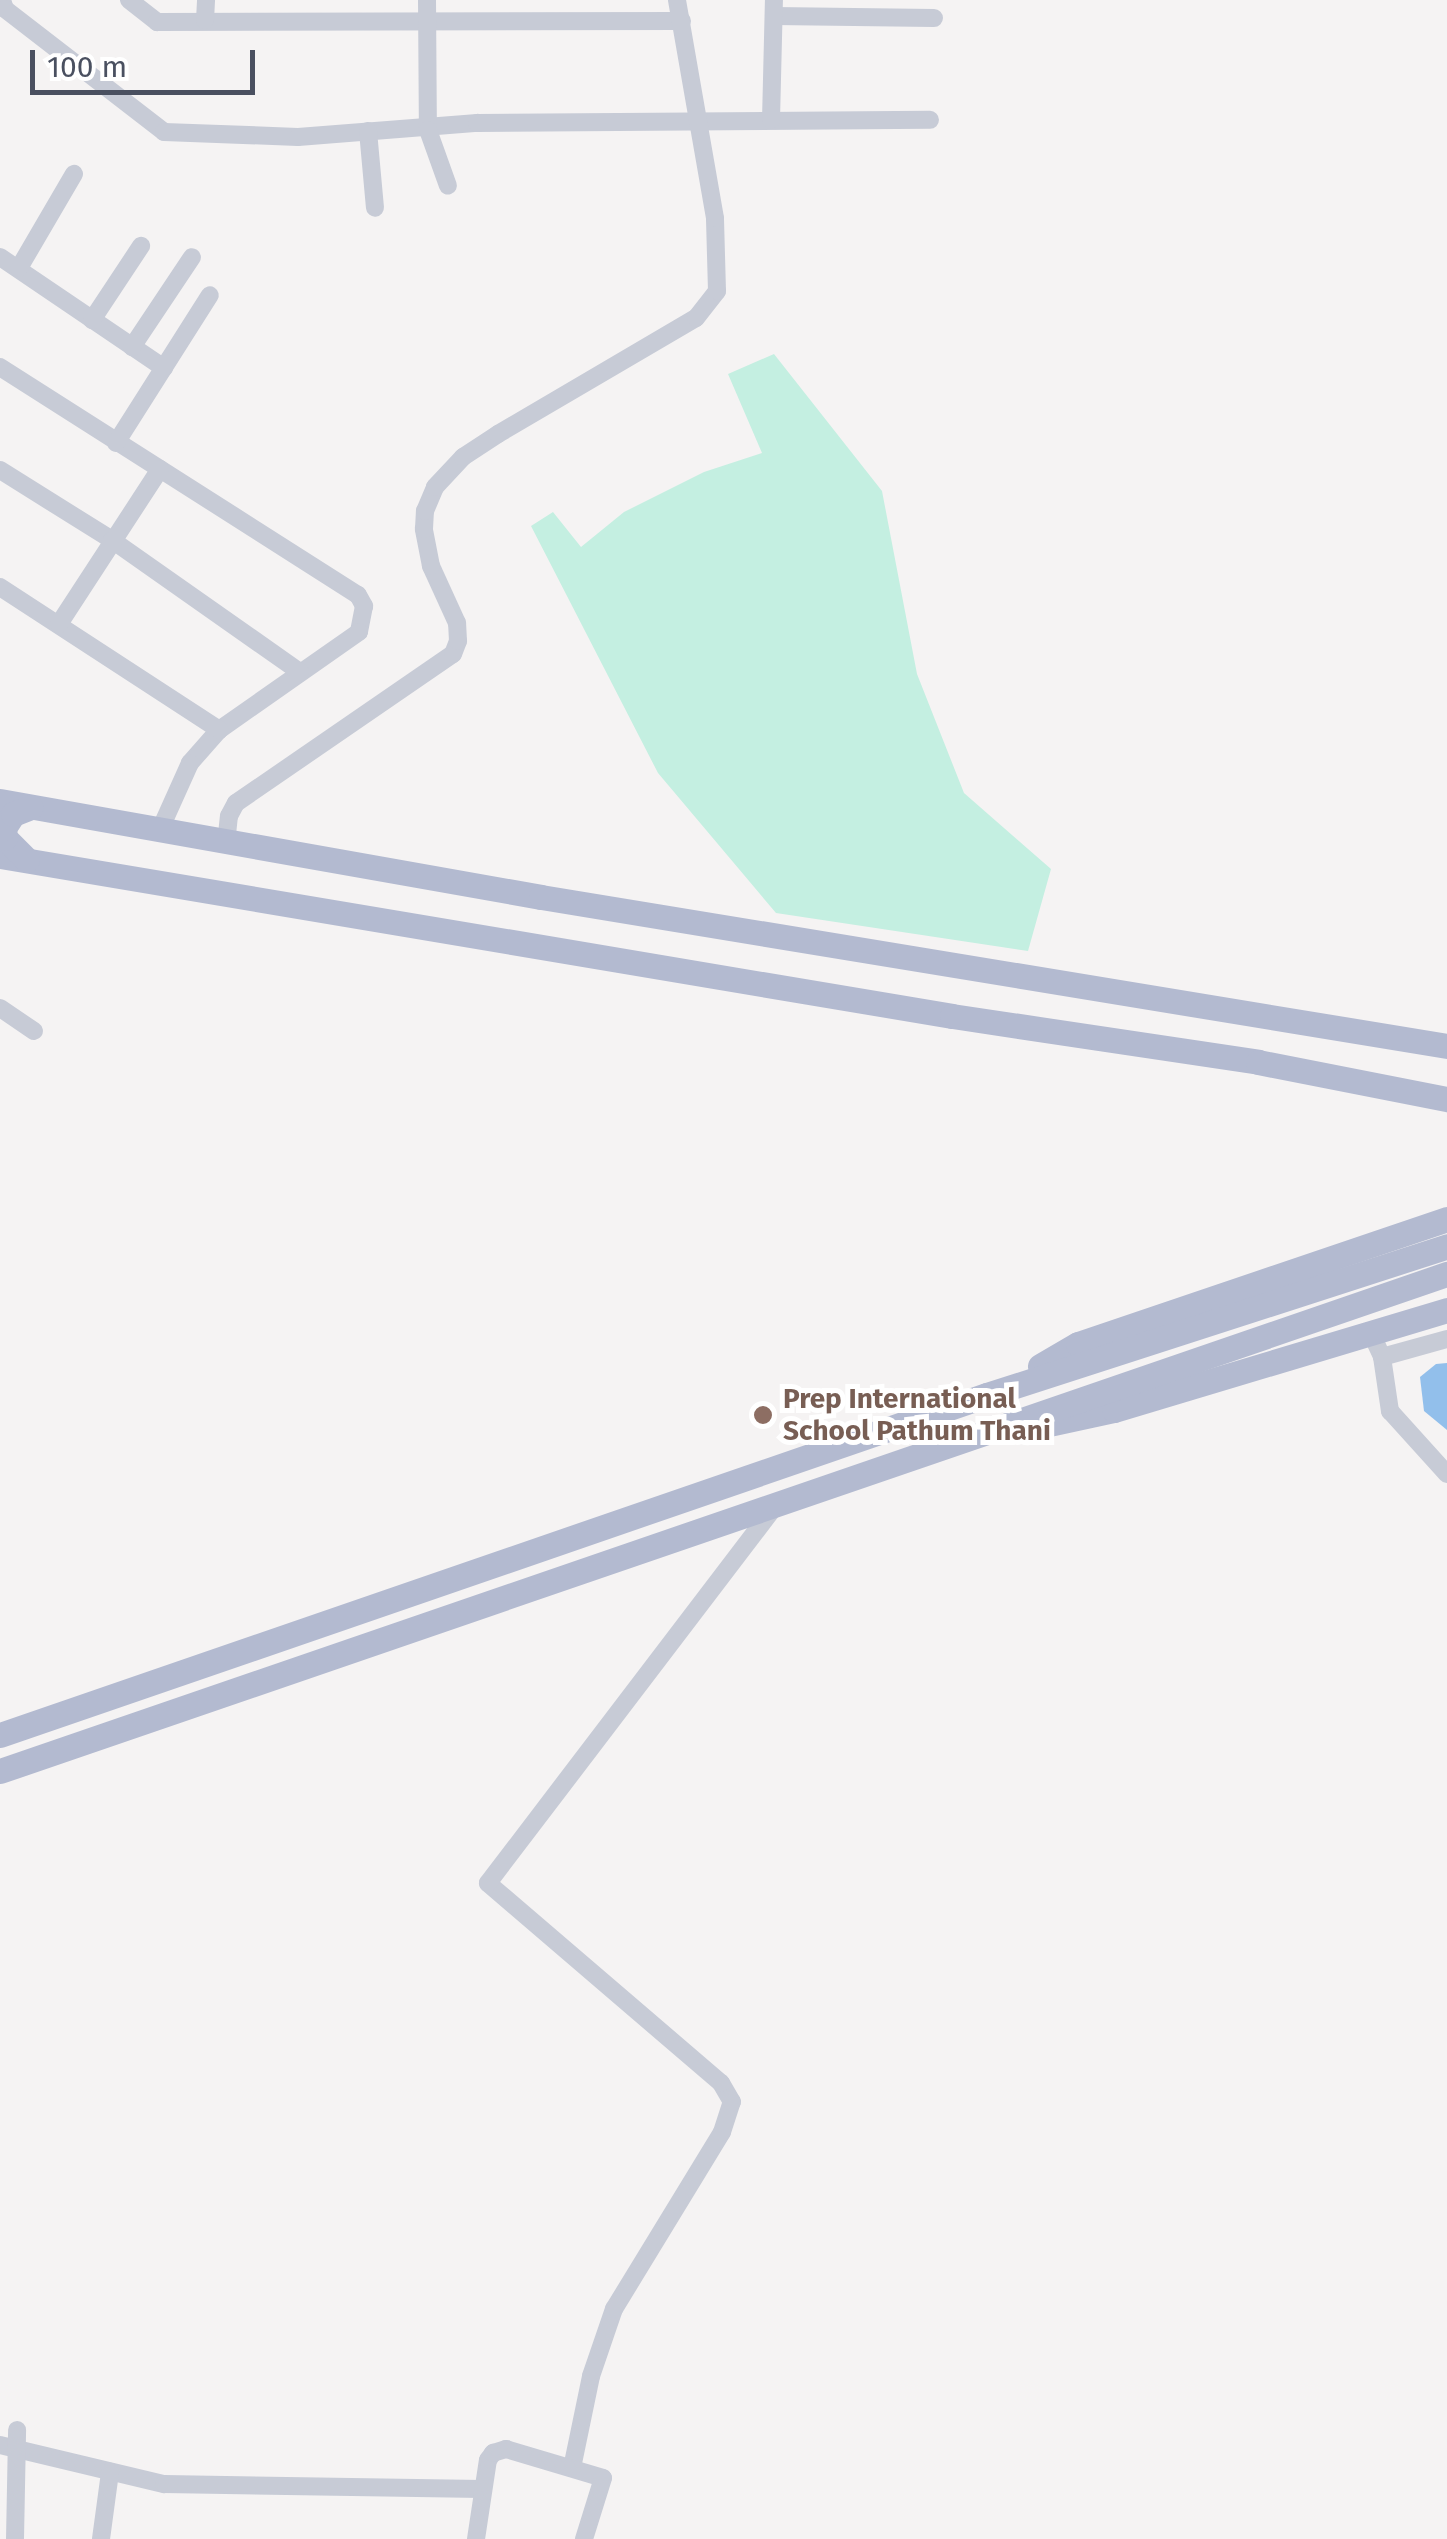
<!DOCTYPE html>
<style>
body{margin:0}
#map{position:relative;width:1447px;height:2539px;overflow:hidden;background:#f5f3f3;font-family:"Fira Sans",sans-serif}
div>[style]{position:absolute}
.green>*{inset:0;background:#c4efe1}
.water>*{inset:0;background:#92bfeb}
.minor>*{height:18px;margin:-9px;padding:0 9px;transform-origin:9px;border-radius:9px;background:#c7cbd6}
.primary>*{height:25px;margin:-12.5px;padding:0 12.5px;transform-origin:12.5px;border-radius:12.5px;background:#b3bad0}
.dots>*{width:28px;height:28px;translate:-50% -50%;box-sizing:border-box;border:5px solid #fff;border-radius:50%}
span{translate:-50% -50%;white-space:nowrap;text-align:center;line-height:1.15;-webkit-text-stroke:10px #fff;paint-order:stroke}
.education-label{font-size:28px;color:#785e54;font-weight:700}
.left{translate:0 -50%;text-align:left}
.scale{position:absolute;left:30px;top:50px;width:225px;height:45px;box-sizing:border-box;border:5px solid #4a5060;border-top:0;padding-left:12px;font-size:30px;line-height:35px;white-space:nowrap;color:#4a5060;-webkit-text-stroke:8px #fff;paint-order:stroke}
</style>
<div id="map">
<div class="green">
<i style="clip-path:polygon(774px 354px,882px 491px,917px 674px,964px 793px,1051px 869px,1028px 951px,776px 913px,658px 773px,531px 526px,553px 512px,581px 547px,624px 512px,704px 472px,762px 453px,728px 374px)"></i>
</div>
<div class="water">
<i style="clip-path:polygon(1447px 1363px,1447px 1430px,1424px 1411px,1420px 1377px,1436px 1364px)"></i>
</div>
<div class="minor">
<i style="left:2px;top:0;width:9px;rotate:72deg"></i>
<i style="left:5px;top:9px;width:201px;rotate:37.7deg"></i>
<i style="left:164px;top:132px;width:134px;rotate:2.1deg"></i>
<i style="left:298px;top:137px;width:180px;rotate:-4.5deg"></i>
<i style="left:477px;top:123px;width:453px;rotate:-0.4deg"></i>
<i style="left:129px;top:0;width:36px;rotate:38deg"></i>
<i style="left:157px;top:22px;width:525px;rotate:-0.11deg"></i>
<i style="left:427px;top:0;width:130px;rotate:89.6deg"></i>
<i style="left:428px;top:130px;width:59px;rotate:70.3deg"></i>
<i style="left:774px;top:16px;width:160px;rotate:0.7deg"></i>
<i style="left:205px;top:20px;width:20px;rotate:-87deg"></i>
<i style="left:771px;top:120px;width:120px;rotate:-88.6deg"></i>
<i style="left:368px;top:131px;width:77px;rotate:84.8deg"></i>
<i style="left:0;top:257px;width:198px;rotate:34.1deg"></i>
<i style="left:19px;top:268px;width:109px;rotate:-59.7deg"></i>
<i style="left:92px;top:320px;width:89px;rotate:-56.5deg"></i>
<i style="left:132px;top:347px;width:108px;rotate:-56.3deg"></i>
<i style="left:0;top:367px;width:424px;rotate:32.5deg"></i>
<i style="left:358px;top:595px;width:13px;rotate:61deg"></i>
<i style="left:364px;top:606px;width:26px;rotate:101deg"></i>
<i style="left:359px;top:632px;width:171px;rotate:145deg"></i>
<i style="left:219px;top:730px;width:44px;rotate:131.3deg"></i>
<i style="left:190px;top:763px;width:76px;rotate:114.2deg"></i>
<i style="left:116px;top:443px;width:175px;rotate:-57.6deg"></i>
<i style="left:0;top:470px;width:132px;rotate:32deg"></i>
<i style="left:112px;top:540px;width:230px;rotate:35.1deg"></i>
<i style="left:0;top:587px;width:262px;rotate:33.1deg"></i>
<i style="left:59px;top:624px;width:185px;rotate:-56.9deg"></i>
<i style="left:226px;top:844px;width:28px;rotate:-84deg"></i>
<i style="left:229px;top:816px;width:15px;rotate:-62deg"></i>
<i style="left:236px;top:803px;width:263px;rotate:-34.5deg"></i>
<i style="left:453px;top:654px;width:14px;rotate:-69deg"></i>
<i style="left:458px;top:641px;width:18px;rotate:-93deg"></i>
<i style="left:457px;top:623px;width:63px;rotate:-114.5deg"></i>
<i style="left:431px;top:566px;width:38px;rotate:-101deg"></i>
<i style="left:424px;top:529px;width:18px;rotate:-87deg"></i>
<i style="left:425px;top:511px;width:26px;rotate:-67deg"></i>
<i style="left:435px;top:487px;width:41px;rotate:-47deg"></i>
<i style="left:463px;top:457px;width:42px;rotate:-33.3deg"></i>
<i style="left:498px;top:434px;width:229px;rotate:-30.4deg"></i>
<i style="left:696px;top:318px;width:34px;rotate:-52deg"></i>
<i style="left:717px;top:291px;width:73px;rotate:-91.6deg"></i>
<i style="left:715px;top:218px;width:221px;rotate:-99.9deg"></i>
<i style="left:0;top:1008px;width:41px;rotate:34.1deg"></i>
<i style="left:1371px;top:1333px;width:26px;rotate:65deg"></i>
<i style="left:1382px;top:1357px;width:55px;rotate:81.6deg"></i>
<i style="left:1390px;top:1411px;width:85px;rotate:47.9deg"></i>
<i style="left:1382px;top:1357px;width:67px;rotate:-15.5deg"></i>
<i style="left:0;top:2445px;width:169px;rotate:13.4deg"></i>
<i style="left:164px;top:2484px;width:318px;rotate:0.9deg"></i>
<i style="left:572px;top:2468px;width:94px;rotate:-78.3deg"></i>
<i style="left:591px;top:2376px;width:71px;rotate:-71.1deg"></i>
<i style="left:614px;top:2309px;width:207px;rotate:-58.6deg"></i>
<i style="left:722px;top:2132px;width:32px;rotate:-72deg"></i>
<i style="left:732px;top:2102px;width:22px;rotate:-120deg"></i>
<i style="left:721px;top:2083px;width:307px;rotate:-139.4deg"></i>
<i style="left:488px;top:1883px;width:477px;rotate:-52.7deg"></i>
<i style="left:15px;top:2539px;width:109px;rotate:-88.9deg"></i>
<i style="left:101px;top:2539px;width:68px;rotate:-82.3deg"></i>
<i style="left:476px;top:2539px;width:80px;rotate:-81.4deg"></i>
<i style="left:488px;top:2460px;width:9px;rotate:-54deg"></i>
<i style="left:493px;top:2453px;width:14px;rotate:-17deg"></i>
<i style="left:506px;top:2449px;width:101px;rotate:16.6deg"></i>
<i style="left:603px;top:2478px;width:64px;rotate:107.3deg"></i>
</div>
<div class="primary">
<i style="left:0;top:801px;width:549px;rotate:10.06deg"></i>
<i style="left:541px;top:897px;width:918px;rotate:9.34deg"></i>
<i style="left:0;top:856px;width:965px;rotate:9.54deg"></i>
<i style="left:952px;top:1016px;width:309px;rotate:8.5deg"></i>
<i style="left:1258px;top:1062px;width:193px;rotate:11.1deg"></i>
<i style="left:27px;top:860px;width:31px;rotate:-135deg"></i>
<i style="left:5px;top:838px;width:10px;rotate:-96deg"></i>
<i style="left:4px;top:828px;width:17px;rotate:-57deg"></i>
<i style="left:13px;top:814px;width:19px;rotate:-21deg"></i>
<i style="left:1040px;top:1366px;width:44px;rotate:-30.1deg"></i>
<i style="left:1078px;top:1344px;width:390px;rotate:-18.7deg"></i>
<i style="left:1049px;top:1424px;width:66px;rotate:-12.2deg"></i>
<i style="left:1114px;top:1410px;width:348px;rotate:-16.7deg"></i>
<i style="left:0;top:1735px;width:1044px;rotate:-19.01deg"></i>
<i style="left:987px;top:1395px;width:484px;rotate:-17.9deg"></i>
<i style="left:0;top:1771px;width:1530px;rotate:-18.96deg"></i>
</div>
<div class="dots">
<i style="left:763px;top:1415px;background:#8d6e63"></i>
</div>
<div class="education-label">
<span class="left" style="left:783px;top:1415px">Prep International<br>School Pathum Thani</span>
</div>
<div class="scale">100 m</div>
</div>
